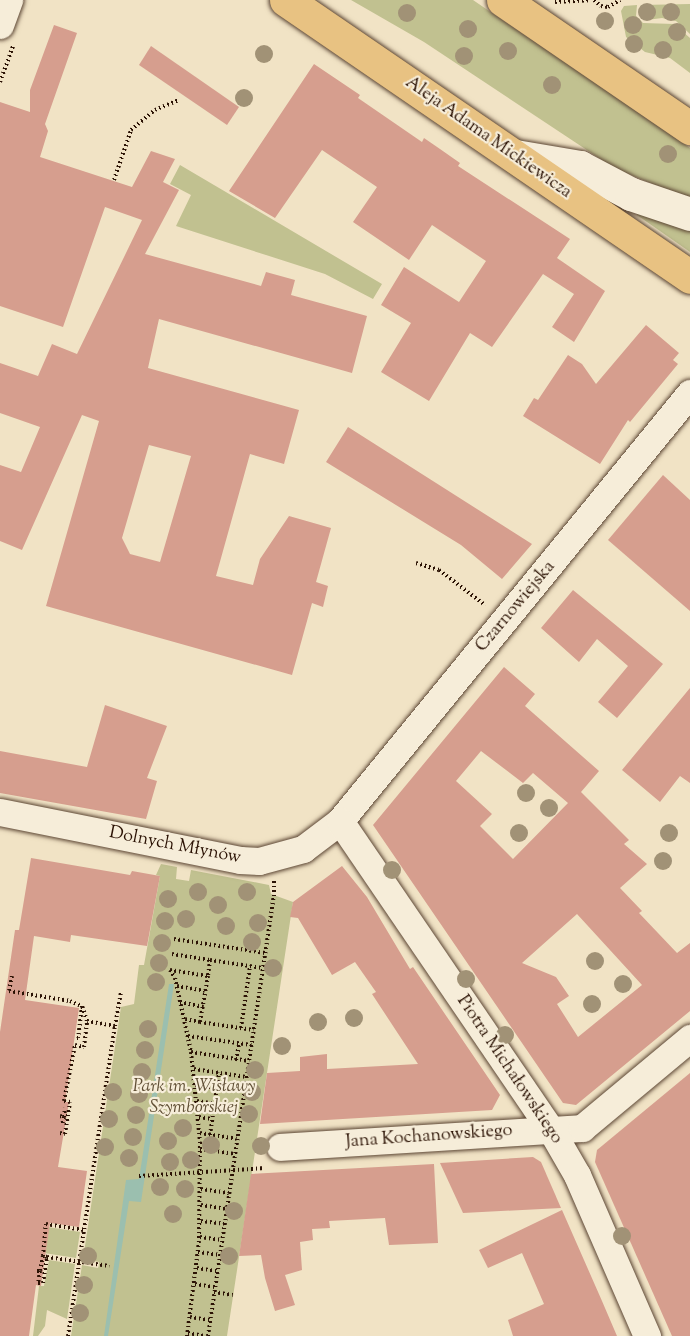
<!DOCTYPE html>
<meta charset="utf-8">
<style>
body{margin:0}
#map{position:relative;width:690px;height:1336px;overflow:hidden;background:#f1e3c5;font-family:"Sorts Mill Goudy",serif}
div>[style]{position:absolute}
.green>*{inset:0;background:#c1c190}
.water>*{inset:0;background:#9bbfaf}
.building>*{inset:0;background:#d69e8e}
.path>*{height:4px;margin-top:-2px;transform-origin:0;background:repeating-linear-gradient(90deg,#2b1204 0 1.5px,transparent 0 4.5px)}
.roads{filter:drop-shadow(0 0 2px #5c4634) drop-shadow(0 0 2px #5c4634)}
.street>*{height:27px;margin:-13.5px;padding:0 13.5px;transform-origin:13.5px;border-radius:13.5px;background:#f6edd9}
.secondary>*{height:33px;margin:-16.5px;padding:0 16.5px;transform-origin:16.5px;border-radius:16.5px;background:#f6edd9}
.primary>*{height:33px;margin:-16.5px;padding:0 16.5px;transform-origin:16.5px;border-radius:16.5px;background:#e8c282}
.trees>*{width:18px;height:18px;margin:-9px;border-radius:50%;background:#a19276}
span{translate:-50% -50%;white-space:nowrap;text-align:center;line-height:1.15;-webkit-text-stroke:4.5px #f6edd9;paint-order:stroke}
.street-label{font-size:18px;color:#2b1204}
.park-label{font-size:18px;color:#604f35;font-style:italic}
</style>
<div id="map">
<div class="green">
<i style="clip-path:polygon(351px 0,473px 0,690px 148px,690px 199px,614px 168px,424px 42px)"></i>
<i style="clip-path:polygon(690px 4px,690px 34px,676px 21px,662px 18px,647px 20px,639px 11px,641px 5px)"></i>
<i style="clip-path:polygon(637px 5px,636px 16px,643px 23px,674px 24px,690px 38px,690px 73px,670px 58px,645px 52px,626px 37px,621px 11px,624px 6px)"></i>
<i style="clip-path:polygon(180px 165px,382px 284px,373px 299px,325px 274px,176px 226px,191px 195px,170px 184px)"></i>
<i style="clip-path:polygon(637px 213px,690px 231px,690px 252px,637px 215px)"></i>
<i style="clip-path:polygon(161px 864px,177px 867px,176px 879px,189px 881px,191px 870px,269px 885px,271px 894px,293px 902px,227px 1336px,71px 1336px,82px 1265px,98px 1268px,99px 1265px,99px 1262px,83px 1259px,121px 1007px,134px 1004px,139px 965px,144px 965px,160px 876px,156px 875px)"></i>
<i style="clip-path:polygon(48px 1227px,80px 1232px,76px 1258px,44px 1253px)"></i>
<i style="clip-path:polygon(49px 1260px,75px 1264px,67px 1319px,47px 1310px,45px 1326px,38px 1336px,33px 1336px,39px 1286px,44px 1286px)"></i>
</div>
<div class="water">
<i style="clip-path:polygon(169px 984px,174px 984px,141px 1202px,129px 1201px,108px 1336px,104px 1336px,126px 1180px,139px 1179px)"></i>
</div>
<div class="building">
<i style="clip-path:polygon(evenodd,54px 25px,77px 33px,45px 124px,48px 131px,40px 157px,132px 187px,151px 151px,175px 159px,163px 182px,179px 190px,145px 254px,261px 286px,266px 272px,295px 280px,291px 295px,367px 316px,352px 373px,159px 319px,148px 368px,299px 410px,284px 464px,250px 454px,216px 576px,253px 585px,260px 559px,289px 516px,331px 528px,316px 582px,328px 586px,323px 607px,312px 603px,292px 675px,46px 606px,99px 421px,82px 415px,22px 550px,0 541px,0 465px,21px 472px,40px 427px,0 413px,0 363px,38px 376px,52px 344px,77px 354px,142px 220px,105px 207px,63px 327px,0 306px,0 102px,30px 112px,30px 90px,54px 25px,149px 445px,191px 456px,160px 562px,130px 554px,122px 538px,149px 445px)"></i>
<i style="clip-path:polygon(151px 46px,239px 107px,227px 125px,139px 65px)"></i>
<i style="clip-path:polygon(314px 64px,360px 95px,358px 98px,422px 142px,424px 138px,440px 149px,460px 163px,458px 166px,570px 239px,557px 258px,605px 291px,574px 342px,552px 327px,574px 294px,543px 274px,492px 347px,470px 333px,429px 401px,381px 372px,411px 323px,381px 305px,404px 267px,459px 302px,486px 261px,432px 225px,409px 260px,353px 222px,377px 187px,322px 150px,275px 218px,229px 191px)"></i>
<i style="clip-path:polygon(646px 325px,679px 353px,673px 360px,678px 364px,630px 422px,628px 420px,600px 464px,523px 416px,534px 398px,538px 400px,568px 355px,582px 364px,596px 384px)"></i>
<i style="clip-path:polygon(348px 427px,532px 544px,502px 579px,461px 545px,326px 462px)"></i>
<i style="clip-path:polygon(663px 475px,690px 500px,690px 611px,608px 540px)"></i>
<i style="clip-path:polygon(573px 590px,663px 664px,617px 718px,598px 702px,628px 666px,597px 639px,579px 662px,541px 628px)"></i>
<i style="clip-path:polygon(evenodd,504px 667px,535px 694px,525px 706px,599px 771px,581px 792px,629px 840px,624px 844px,647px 864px,620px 888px,642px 911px,639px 913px,677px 953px,690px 943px,690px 1011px,576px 1105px,563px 1103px,373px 825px,504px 667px,481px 751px,523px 783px,533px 773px,568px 803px,513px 859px,480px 826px,492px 814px,456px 781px,481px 751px,504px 667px,577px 914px,642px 985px,578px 1037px,557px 1004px,569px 996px,556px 977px,522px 963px,577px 914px)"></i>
<i style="clip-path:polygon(690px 688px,690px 783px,680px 776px,660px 802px,622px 770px)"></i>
<i style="clip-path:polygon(105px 705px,167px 726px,147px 778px,157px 781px,146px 819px,0 793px,0 751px,87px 767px)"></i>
<i style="clip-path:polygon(31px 858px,130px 875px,132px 871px,160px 876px,147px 946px,71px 935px,70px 942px,34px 936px,25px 1000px,79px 1008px,65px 1102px,69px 1102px,58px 1167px,87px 1171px,79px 1227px,50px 1223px,41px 1286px,36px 1285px,29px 1336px,0 1336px,0 1032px,15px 930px,19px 930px)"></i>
<i style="clip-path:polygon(342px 866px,367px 897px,410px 969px,413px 967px,500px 1095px,492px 1110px,260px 1124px,267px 1073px,300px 1071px,300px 1057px,327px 1054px,327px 1069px,418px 1064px,372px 994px,376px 992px,355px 962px,332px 975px,298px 918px,290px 917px,293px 902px)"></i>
<i style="clip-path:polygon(690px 1073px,690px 1336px,672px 1336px,595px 1162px,597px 1150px)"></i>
<i style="clip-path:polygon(533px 1157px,541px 1162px,561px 1208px,463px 1213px,440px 1163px)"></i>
<i style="clip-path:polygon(434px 1164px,438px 1243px,389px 1245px,385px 1218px,329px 1221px,330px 1228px,312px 1229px,313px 1240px,300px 1242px,302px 1270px,285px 1275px,295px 1305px,275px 1311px,265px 1278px,261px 1255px,239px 1256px,251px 1174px)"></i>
<i style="clip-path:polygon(562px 1210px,602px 1301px,617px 1336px,513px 1336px,508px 1320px,544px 1304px,522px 1253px,488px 1268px,479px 1250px)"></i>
</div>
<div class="path">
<i style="left:594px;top:0;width:9px;rotate:41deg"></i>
<i style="left:601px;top:6px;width:7px;rotate:8deg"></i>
<i style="left:608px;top:7px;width:14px;rotate:-30deg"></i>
<i style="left:555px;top:2px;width:35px;rotate:-3deg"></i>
<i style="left:0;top:82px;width:38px;rotate:-70deg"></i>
<i style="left:114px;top:180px;width:53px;rotate:-71.2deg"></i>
<i style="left:131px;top:130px;width:31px;rotate:-40deg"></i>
<i style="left:155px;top:110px;width:26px;rotate:-23deg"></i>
<i style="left:416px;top:563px;width:24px;rotate:17deg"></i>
<i style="left:439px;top:570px;width:58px;rotate:37.3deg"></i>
<i style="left:174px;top:939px;width:92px;rotate:8.7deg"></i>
<i style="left:172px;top:954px;width:38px;rotate:9deg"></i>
<i style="left:210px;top:960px;width:16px;rotate:97deg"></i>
<i style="left:210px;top:960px;width:53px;rotate:8.7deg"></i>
<i style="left:170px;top:970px;width:9px;rotate:58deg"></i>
<i style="left:175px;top:978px;width:76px;rotate:77.8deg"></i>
<i style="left:191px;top:1052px;width:90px;rotate:84.3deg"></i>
<i style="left:200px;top:1142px;width:99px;rotate:90.6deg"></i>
<i style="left:199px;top:1241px;width:96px;rotate:97.2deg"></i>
<i style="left:170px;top:970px;width:38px;rotate:9deg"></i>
<i style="left:208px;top:976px;width:47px;rotate:99.9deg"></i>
<i style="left:200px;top:1022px;width:15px;rotate:-169deg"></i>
<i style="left:12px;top:976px;width:15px;rotate:101deg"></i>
<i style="left:9px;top:991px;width:62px;rotate:9.3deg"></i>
<i style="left:70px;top:1001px;width:13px;rotate:23deg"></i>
<i style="left:82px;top:1006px;width:32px;rotate:97deg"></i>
<i style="left:78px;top:1038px;width:4px;rotate:180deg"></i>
<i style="left:177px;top:986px;width:28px;rotate:10deg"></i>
<i style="left:180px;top:1002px;width:24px;rotate:12deg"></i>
<i style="left:200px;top:1022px;width:54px;rotate:8.6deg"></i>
<i style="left:115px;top:1026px;width:35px;rotate:-80deg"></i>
<i style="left:241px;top:1028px;width:63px;rotate:-81.7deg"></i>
<i style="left:188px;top:1036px;width:64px;rotate:8.1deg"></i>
<i style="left:191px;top:1052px;width:59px;rotate:8.8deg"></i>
<i style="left:236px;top:1060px;width:16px;rotate:-79deg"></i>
<i style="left:194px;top:1069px;width:53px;rotate:8.7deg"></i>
<i style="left:195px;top:1085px;width:22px;rotate:8deg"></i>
<i style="left:197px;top:1101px;width:18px;rotate:9deg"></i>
<i style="left:60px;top:1116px;width:4px;rotate:14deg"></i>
<i style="left:64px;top:1117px;width:8px;rotate:104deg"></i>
<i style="left:64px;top:1117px;width:9px;rotate:-84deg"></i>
<i style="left:199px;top:1117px;width:13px;rotate:9deg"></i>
<i style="left:60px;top:1133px;width:5px;rotate:11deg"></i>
<i style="left:65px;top:1134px;width:32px;rotate:-81deg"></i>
<i style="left:70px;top:1102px;width:6px;rotate:-171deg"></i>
<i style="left:64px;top:1101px;width:57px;rotate:-78.9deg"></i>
<i style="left:75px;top:1045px;width:9px;rotate:13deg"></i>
<i style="left:84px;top:1047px;width:26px;rotate:-83deg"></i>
<i style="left:87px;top:1021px;width:16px;rotate:-108deg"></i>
<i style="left:200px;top:1133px;width:37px;rotate:9deg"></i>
<i style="left:210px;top:1135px;width:63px;rotate:-81.7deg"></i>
<i style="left:200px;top:1149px;width:35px;rotate:8deg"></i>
<i style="left:139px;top:1176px;width:126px;rotate:-3.6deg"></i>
<i style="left:201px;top:1189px;width:28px;rotate:8deg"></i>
<i style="left:201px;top:1205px;width:26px;rotate:9deg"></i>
<i style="left:201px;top:1221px;width:23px;rotate:7deg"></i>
<i style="left:200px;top:1237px;width:22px;rotate:8deg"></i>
<i style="left:198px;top:1252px;width:22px;rotate:8deg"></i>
<i style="left:43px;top:1256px;width:32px;rotate:-85deg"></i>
<i style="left:46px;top:1224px;width:38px;rotate:9deg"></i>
<i style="left:47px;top:1257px;width:63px;rotate:8.3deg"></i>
<i style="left:197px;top:1268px;width:20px;rotate:9deg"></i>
<i style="left:37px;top:1271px;width:3px"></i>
<i style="left:40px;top:1271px;width:12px;rotate:99deg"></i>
<i style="left:38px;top:1283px;width:5px"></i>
<i style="left:43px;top:1283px;width:26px;rotate:-81deg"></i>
<i style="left:47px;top:1257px;width:4px;rotate:-166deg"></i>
<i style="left:43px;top:1256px;width:15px;rotate:101deg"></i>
<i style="left:195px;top:1284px;width:20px;rotate:9deg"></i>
<i style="left:214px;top:1292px;width:19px;rotate:9deg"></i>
<i style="left:190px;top:1317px;width:20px;rotate:9deg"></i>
<i style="left:188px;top:1333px;width:17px;rotate:10deg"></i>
<i style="left:68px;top:1336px;width:314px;rotate:-81.4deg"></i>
<i style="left:115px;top:1026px;width:28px;rotate:-170deg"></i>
<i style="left:208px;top:1336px;width:445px;rotate:-81.5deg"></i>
<i style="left:274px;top:896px;width:15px;rotate:-90deg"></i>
</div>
<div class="roads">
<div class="street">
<i style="left:0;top:25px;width:27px;rotate:-70deg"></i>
<i style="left:0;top:812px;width:245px;rotate:11.3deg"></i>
<i style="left:240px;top:860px;width:19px;rotate:3deg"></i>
<i style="left:259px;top:861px;width:46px;rotate:-15.3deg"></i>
<i style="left:303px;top:849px;width:46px;rotate:-37.1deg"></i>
<i style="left:340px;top:821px;width:553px;rotate:-50.73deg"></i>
<i style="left:340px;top:821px;width:374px;rotate:55.7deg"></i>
<i style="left:551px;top:1130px;width:52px;rotate:60deg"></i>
<i style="left:577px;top:1175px;width:176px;rotate:66.5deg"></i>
<i style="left:280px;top:1147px;width:303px;rotate:-3.6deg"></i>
<i style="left:582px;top:1128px;width:141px;rotate:-39.8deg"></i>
</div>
<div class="secondary">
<i style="left:515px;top:156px;width:66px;rotate:9.6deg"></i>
<i style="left:580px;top:167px;width:58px;rotate:27.9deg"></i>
<i style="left:631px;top:194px;width:62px;rotate:18.7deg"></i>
</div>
<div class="primary">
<i style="left:286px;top:0;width:490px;rotate:34.4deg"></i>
<i style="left:503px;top:0;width:227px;rotate:34.4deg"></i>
</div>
</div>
<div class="trees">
<i style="left:647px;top:12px"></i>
<i style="left:671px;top:12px"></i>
<i style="left:407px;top:13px"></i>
<i style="left:605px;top:21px"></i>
<i style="left:633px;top:25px"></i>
<i style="left:468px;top:29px"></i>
<i style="left:677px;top:32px"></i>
<i style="left:634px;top:44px"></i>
<i style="left:663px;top:50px"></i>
<i style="left:508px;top:51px"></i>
<i style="left:264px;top:54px"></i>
<i style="left:464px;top:56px"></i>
<i style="left:552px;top:85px"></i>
<i style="left:244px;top:98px"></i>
<i style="left:668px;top:154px"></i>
<i style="left:526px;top:793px"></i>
<i style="left:549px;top:808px"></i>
<i style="left:519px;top:833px"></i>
<i style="left:669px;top:833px"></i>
<i style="left:663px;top:861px"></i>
<i style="left:392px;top:870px"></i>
<i style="left:198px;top:892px"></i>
<i style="left:247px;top:892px"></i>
<i style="left:168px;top:899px"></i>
<i style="left:218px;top:905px"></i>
<i style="left:186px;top:919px"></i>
<i style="left:165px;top:921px"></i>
<i style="left:258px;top:923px"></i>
<i style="left:226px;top:926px"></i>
<i style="left:252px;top:942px"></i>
<i style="left:162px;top:943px"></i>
<i style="left:595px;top:961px"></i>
<i style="left:159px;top:963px"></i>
<i style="left:273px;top:968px"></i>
<i style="left:466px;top:979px"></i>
<i style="left:156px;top:982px"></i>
<i style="left:623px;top:984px"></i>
<i style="left:592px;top:1004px"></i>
<i style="left:354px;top:1018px"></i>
<i style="left:318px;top:1022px"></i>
<i style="left:148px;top:1029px"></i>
<i style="left:505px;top:1035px"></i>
<i style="left:282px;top:1046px"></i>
<i style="left:145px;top:1050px"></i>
<i style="left:255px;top:1070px"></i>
<i style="left:142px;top:1072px"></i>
<i style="left:113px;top:1092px"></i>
<i style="left:252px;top:1092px"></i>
<i style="left:139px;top:1094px"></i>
<i style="left:249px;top:1114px"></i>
<i style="left:136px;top:1115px"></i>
<i style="left:109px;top:1119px"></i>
<i style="left:183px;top:1128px"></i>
<i style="left:133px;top:1137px"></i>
<i style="left:168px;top:1141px"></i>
<i style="left:211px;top:1145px"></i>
<i style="left:261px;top:1146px"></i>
<i style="left:105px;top:1147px"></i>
<i style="left:129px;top:1158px"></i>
<i style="left:191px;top:1160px"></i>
<i style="left:170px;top:1162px"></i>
<i style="left:160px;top:1187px"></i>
<i style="left:185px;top:1189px"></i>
<i style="left:234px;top:1211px"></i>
<i style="left:173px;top:1214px"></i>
<i style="left:622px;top:1236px"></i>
<i style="left:88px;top:1256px"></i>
<i style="left:229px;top:1256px"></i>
<i style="left:84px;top:1285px"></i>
<i style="left:80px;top:1313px"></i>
</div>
<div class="street-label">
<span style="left:488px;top:138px;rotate:35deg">Aleja Adama Mickiewicza</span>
<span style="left:516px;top:607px;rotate:-50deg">Czarnowiejska</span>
<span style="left:175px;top:846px;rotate:11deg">Dolnych Młynów</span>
<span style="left:509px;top:1070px;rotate:56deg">Piotra Michałowskiego</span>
<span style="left:429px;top:1137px;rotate:-4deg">Jana Kochanowskiego</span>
</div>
<div class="park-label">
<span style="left:194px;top:1098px">Park im. Wisławy<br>Szymborskiej</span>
</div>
</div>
